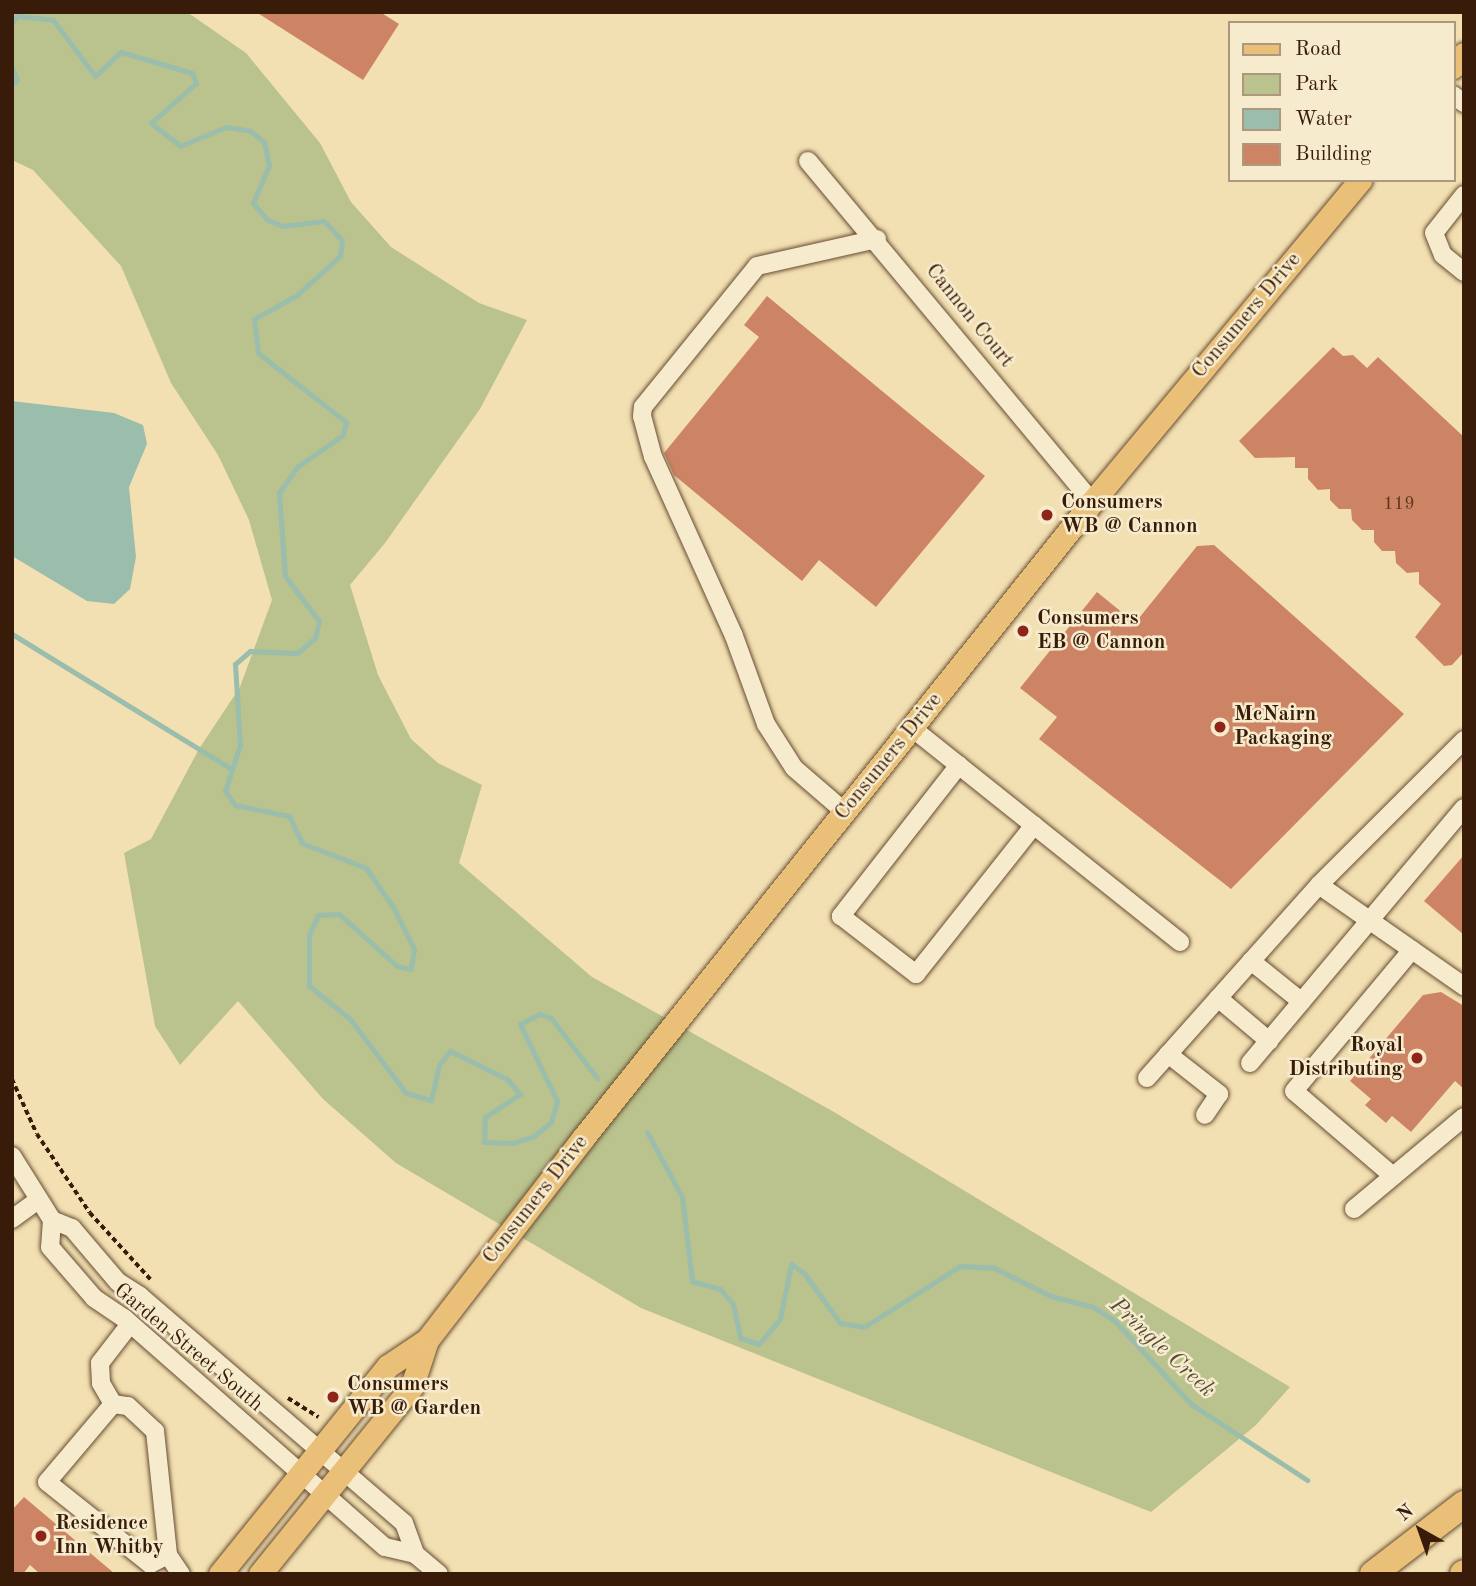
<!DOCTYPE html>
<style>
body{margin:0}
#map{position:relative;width:1476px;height:1586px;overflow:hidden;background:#f3e0b2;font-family:"Old Standard TT",serif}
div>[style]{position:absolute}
.green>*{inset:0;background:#bac28d}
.water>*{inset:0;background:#9bbdac}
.stream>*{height:5px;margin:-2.5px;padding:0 2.5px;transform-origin:2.5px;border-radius:2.5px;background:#9bbdac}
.building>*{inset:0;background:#cd8465}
.path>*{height:3.5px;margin-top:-1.75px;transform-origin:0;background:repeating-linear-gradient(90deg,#381c09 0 5px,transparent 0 8.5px)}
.roads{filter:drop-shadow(0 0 2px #674d33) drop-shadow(0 0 2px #674d33)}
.minor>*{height:18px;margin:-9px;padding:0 9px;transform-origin:9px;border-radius:9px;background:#f7ebcd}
.major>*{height:23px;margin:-11.5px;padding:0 11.5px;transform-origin:11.5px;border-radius:11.5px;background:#eac079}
.highway>*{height:26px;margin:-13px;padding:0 13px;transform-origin:13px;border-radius:13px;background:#eac079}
.dots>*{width:19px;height:19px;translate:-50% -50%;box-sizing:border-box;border:4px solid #f7ebcd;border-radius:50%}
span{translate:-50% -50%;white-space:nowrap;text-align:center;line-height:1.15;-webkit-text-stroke:5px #f7ebcd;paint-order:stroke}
.number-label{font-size:18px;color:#5d3620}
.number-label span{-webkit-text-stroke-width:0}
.street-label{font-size:21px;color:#381c09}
.poi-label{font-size:21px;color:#381c09;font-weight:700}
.left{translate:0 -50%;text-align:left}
.right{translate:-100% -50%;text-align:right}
.water-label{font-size:23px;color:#564c3a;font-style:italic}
.frame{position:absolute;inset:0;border:14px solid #381c09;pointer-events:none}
.legend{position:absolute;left:1228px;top:21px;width:228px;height:161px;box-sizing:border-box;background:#f7ebcd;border:2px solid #ab987f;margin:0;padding:9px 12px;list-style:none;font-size:21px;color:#381c09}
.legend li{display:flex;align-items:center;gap:14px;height:35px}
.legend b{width:35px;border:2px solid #ab987f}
.north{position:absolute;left:1385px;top:1495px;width:70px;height:70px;-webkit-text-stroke:5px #f7ebcd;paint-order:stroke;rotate:320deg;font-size:19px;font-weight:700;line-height:28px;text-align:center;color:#381c09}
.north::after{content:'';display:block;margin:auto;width:24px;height:32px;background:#381c09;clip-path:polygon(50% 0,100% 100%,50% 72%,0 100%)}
</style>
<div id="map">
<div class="green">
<i style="clip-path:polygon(12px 12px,187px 12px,246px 53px,320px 143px,351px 202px,391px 247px,479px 303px,527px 320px,480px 409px,385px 543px,350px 585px,378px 675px,411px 739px,438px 763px,482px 785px,459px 863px,592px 977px,834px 1112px,1290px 1387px,1256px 1425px,1151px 1512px,641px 1308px,396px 1163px,323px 1099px,238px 1001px,180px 1065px,155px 1026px,124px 853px,151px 839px,199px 749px,240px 687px,272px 600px,249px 520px,218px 455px,171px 383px,121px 266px,33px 170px,12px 160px)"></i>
</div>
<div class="water">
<i style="clip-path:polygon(12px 401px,114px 413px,143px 425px,147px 444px,129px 487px,136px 557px,130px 589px,114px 604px,87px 601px,12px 556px)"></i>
</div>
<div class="stream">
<i style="left:12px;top:23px;width:9px;rotate:-54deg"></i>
<i style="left:17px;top:16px;width:36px;rotate:6deg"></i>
<i style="left:53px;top:20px;width:70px;rotate:53.1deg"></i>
<i style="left:95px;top:76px;width:35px;rotate:-43deg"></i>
<i style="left:121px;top:52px;width:74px;rotate:16.5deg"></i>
<i style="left:192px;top:73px;width:11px;rotate:68deg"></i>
<i style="left:196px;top:83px;width:60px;rotate:138.4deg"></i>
<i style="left:151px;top:123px;width:37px;rotate:38deg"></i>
<i style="left:180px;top:146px;width:50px;rotate:-22.4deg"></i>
<i style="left:226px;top:127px;width:24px;rotate:9deg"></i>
<i style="left:250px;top:131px;width:18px;rotate:38deg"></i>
<i style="left:264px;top:142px;width:24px;rotate:78deg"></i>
<i style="left:269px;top:165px;width:41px;rotate:112.8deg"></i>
<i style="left:253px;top:203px;width:23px;rotate:49deg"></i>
<i style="left:268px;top:220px;width:16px;rotate:22deg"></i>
<i style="left:283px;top:226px;width:41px;rotate:-7deg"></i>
<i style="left:324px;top:221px;width:26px;rotate:47deg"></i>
<i style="left:342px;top:240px;width:16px;rotate:97deg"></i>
<i style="left:340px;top:256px;width:58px;rotate:137.8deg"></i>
<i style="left:297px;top:295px;width:49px;rotate:150.8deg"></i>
<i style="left:254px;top:319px;width:34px;rotate:83deg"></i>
<i style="left:258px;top:353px;width:112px;rotate:38.1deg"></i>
<i style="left:346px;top:422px;width:13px;rotate:103deg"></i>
<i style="left:343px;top:435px;width:56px;rotate:145.2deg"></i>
<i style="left:297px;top:467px;width:32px;rotate:125deg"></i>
<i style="left:279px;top:493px;width:83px;rotate:85.9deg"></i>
<i style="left:285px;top:576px;width:56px;rotate:52.9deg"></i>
<i style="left:319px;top:621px;width:17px;rotate:103deg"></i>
<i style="left:315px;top:638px;width:23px;rotate:140deg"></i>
<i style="left:297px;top:653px;width:47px;rotate:-177.6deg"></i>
<i style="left:250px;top:651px;width:20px;rotate:139deg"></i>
<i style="left:235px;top:664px;width:81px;rotate:86.5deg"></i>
<i style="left:240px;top:745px;width:48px;rotate:108.1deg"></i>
<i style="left:225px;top:791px;width:17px;rotate:54deg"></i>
<i style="left:235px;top:805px;width:55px;rotate:11.5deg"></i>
<i style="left:289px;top:816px;width:30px;rotate:64deg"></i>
<i style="left:302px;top:843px;width:69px;rotate:21.3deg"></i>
<i style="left:366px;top:868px;width:47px;rotate:55.3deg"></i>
<i style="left:393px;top:907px;width:47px;rotate:63.4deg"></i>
<i style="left:414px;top:949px;width:20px;rotate:99deg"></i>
<i style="left:411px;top:969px;width:14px;rotate:-168deg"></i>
<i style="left:397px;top:966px;width:78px;rotate:-138.1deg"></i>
<i style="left:339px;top:914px;width:21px;rotate:177deg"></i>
<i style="left:318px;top:915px;width:22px;rotate:114deg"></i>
<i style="left:309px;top:935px;width:51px;rotate:90deg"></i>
<i style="left:309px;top:986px;width:53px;rotate:38.8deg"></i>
<i style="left:350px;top:1019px;width:93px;rotate:52.9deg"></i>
<i style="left:406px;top:1093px;width:26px;rotate:16deg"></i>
<i style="left:431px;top:1100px;width:36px;rotate:-77deg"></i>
<i style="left:439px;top:1065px;width:18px;rotate:-52deg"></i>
<i style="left:450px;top:1051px;width:64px;rotate:26.2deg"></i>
<i style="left:507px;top:1079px;width:20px;rotate:49deg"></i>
<i style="left:520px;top:1094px;width:42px;rotate:146.7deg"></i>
<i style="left:485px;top:1117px;width:25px;rotate:92deg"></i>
<i style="left:484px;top:1142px;width:29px;rotate:2deg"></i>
<i style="left:513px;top:1143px;width:22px;rotate:-18deg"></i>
<i style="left:534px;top:1136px;width:22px;rotate:-39deg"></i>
<i style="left:551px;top:1122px;width:22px;rotate:-74deg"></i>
<i style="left:557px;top:1101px;width:85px;rotate:-115.7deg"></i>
<i style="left:520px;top:1024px;width:22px;rotate:-27deg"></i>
<i style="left:540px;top:1014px;width:12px;rotate:20deg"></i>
<i style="left:551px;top:1018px;width:76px;rotate:52.5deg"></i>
<i style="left:12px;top:67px;width:14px;rotate:69deg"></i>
<i style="left:17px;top:80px;width:7px;rotate:135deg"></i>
<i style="left:12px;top:634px;width:256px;rotate:31.6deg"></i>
<i style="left:647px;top:1132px;width:74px;rotate:61.7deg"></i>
<i style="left:682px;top:1197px;width:85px;rotate:83.2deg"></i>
<i style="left:692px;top:1281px;width:29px;rotate:16deg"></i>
<i style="left:720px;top:1289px;width:20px;rotate:49deg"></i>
<i style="left:733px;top:1304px;width:35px;rotate:78deg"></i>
<i style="left:740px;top:1338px;width:20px;rotate:18deg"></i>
<i style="left:759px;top:1344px;width:33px;rotate:-50deg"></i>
<i style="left:780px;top:1319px;width:56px;rotate:-78.7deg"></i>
<i style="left:791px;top:1264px;width:16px;rotate:35deg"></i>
<i style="left:804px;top:1273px;width:62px;rotate:54.2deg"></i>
<i style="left:840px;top:1323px;width:24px;rotate:9deg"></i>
<i style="left:864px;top:1327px;width:114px;rotate:-32.4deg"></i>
<i style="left:960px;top:1266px;width:34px;rotate:3deg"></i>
<i style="left:994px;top:1268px;width:64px;rotate:26.2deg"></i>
<i style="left:1051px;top:1296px;width:43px;rotate:14.7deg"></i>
<i style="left:1093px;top:1307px;width:26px;rotate:32deg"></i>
<i style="left:1115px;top:1321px;width:113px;rotate:47.5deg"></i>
<i style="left:1191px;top:1404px;width:139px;rotate:33.2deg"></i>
</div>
<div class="building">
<i style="clip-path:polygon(256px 12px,380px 12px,399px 24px,363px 80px)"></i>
<i style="clip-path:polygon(767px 296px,985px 476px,876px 607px,819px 560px,802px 581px,674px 475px,664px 453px,759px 337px,744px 325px)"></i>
<i style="clip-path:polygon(1333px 347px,1343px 356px,1353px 355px,1367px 368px,1378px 357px,1464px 437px,1464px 652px,1452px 665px,1444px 666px,1415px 637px,1441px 604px,1419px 584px,1419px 572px,1407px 573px,1396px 563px,1395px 551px,1382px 551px,1374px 542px,1374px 530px,1362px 530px,1352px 520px,1351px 509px,1339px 509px,1330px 500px,1330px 489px,1318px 490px,1308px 479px,1308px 468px,1295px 468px,1295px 457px,1255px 458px,1239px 441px)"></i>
<i style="clip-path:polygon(1214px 545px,1404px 714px,1231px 889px,1039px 739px,1057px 717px,1020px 688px,1097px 592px,1135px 623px,1197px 546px)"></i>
<i style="clip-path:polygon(1464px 855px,1464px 935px,1424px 901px)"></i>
<i style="clip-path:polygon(1441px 992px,1464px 1006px,1464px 1089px,1455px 1081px,1411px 1132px,1392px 1116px,1386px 1123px,1365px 1105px,1371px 1099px,1350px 1081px,1423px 995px)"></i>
<i style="clip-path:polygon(24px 1497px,115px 1574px,40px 1574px,30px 1565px,23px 1574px,12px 1574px,12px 1510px)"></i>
</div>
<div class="path">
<i style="left:12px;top:1079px;width:60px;rotate:65.6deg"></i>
<i style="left:37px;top:1134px;width:95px;rotate:56.1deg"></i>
<i style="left:90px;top:1213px;width:92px;rotate:47.6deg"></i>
<i style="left:288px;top:1398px;width:36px;rotate:32deg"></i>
</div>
<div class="roads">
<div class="minor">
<i style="left:1453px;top:95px;width:14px;rotate:36deg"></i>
<i style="left:808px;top:161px;width:444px;rotate:50.2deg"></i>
<i style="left:1464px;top:195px;width:48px;rotate:128.3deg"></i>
<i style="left:1434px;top:233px;width:24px;rotate:68deg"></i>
<i style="left:1443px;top:255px;width:27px;rotate:39deg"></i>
<i style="left:912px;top:728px;width:343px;rotate:38.6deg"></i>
<i style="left:1464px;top:740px;width:205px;rotate:135deg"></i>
<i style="left:1319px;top:885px;width:177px;rotate:34.9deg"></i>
<i style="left:959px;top:765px;width:192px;rotate:128deg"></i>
<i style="left:841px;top:916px;width:95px;rotate:37.7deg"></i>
<i style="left:916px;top:974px;width:190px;rotate:-51.6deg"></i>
<i style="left:845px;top:812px;width:67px;rotate:-139.2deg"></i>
<i style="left:794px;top:768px;width:52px;rotate:-122.5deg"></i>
<i style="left:766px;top:724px;width:94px;rotate:-110deg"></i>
<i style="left:734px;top:636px;width:196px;rotate:-114.3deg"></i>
<i style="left:653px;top:457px;width:42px;rotate:-105deg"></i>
<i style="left:642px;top:416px;width:9px;rotate:-84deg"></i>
<i style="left:643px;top:407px;width:181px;rotate:-51deg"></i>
<i style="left:757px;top:266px;width:123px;rotate:-12.7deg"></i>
<i style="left:1251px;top:961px;width:65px;rotate:38.8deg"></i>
<i style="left:1218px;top:998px;width:67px;rotate:40.1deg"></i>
<i style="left:1168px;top:1054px;width:65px;rotate:38.1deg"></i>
<i style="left:1219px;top:1094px;width:25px;rotate:124deg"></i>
<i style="left:1250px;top:1063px;width:333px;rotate:-50deg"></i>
<i style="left:1147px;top:1078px;width:259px;rotate:-48.3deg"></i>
<i style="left:12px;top:1156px;width:75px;rotate:58deg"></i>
<i style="left:52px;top:1220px;width:22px;rotate:22deg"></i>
<i style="left:72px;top:1228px;width:71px;rotate:49.6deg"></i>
<i style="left:118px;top:1282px;width:26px;rotate:32deg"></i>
<i style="left:140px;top:1296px;width:348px;rotate:40.7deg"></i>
<i style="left:404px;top:1523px;width:33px;rotate:70deg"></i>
<i style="left:1393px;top:1176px;width:130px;rotate:-139.4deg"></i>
<i style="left:1294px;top:1091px;width:184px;rotate:-50.1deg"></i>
<i style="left:1354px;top:1209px;width:143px;rotate:-39.9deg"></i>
<i style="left:12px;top:1219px;width:31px;rotate:-36deg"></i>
<i style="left:52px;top:1220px;width:27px;rotate:94deg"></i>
<i style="left:50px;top:1247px;width:67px;rotate:49.2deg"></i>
<i style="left:94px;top:1298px;width:36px;rotate:34deg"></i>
<i style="left:124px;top:1318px;width:347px;rotate:41.3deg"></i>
<i style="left:385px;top:1547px;width:31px;rotate:13deg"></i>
<i style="left:415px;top:1554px;width:31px;rotate:40deg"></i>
<i style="left:113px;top:1404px;width:102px;rotate:130.2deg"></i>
<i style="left:47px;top:1482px;width:132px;rotate:38.5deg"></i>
<i style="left:150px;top:1564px;width:20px;rotate:-27deg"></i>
<i style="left:168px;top:1555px;width:23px;rotate:56deg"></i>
<i style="left:113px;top:1404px;width:15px;rotate:8deg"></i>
<i style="left:128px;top:1406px;width:37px;rotate:43deg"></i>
<i style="left:155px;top:1431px;width:125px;rotate:84deg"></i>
<i style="left:113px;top:1404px;width:24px;rotate:-120deg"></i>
<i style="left:101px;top:1383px;width:20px;rotate:-93deg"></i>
<i style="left:100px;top:1363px;width:49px;rotate:-52.4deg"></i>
</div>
<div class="major">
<i style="left:1453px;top:67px;width:17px;rotate:-50deg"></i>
<i style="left:220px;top:1574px;width:267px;rotate:-51.1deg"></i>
<i style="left:388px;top:1366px;width:47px;rotate:-33.7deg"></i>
<i style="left:260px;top:1574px;width:242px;rotate:-51deg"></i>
<i style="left:412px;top:1386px;width:48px;rotate:-71.9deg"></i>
<i style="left:427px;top:1340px;width:255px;rotate:-52.3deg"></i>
<i style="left:583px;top:1138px;width:815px;rotate:-51.33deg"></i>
<i style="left:1092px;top:502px;width:419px;rotate:-50.2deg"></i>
</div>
<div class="highway">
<i style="left:1373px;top:1574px;width:115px;rotate:-37.6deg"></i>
<i style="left:1463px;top:1574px;width:1px;rotate:-45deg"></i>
</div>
</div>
<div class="dots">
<i style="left:1047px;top:515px;background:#8f2418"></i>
<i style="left:1023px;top:631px;background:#8f2418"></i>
<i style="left:1220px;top:727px;background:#8f2418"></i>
<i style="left:1417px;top:1058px;background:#8f2418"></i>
<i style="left:333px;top:1397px;background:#8f2418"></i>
<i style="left:41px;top:1536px;background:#8f2418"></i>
</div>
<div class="number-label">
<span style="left:1399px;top:504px">119</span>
</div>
<div class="street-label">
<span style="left:969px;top:316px;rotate:51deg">Cannon Court</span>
<span style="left:1247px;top:316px;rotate:-50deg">Consumers Drive</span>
<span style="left:889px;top:757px;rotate:-51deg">Consumers Drive</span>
<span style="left:536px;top:1200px;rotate:-52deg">Consumers Drive</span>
<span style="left:188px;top:1348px;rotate:40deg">Garden Street South</span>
</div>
<div class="poi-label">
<span class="left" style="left:1061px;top:515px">Consumers<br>WB @ Cannon</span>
<span class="left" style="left:1037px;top:631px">Consumers<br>EB @ Cannon</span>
<span class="left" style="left:1234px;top:727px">McNairn<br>Packaging</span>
<span class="right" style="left:1403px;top:1058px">Royal<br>Distributing</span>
<span class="left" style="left:347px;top:1397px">Consumers<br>WB @ Garden</span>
<span class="left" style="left:55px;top:1536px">Residence<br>Inn Whitby</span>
</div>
<div class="water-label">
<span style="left:1162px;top:1348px;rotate:43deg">Pringle Creek</span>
</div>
<div class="frame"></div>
<ul class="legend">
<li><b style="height:9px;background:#eac079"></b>Road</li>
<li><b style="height:19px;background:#bac28d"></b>Park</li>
<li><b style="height:19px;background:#9bbdac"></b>Water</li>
<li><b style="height:19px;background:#cd8465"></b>Building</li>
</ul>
<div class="north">N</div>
</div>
